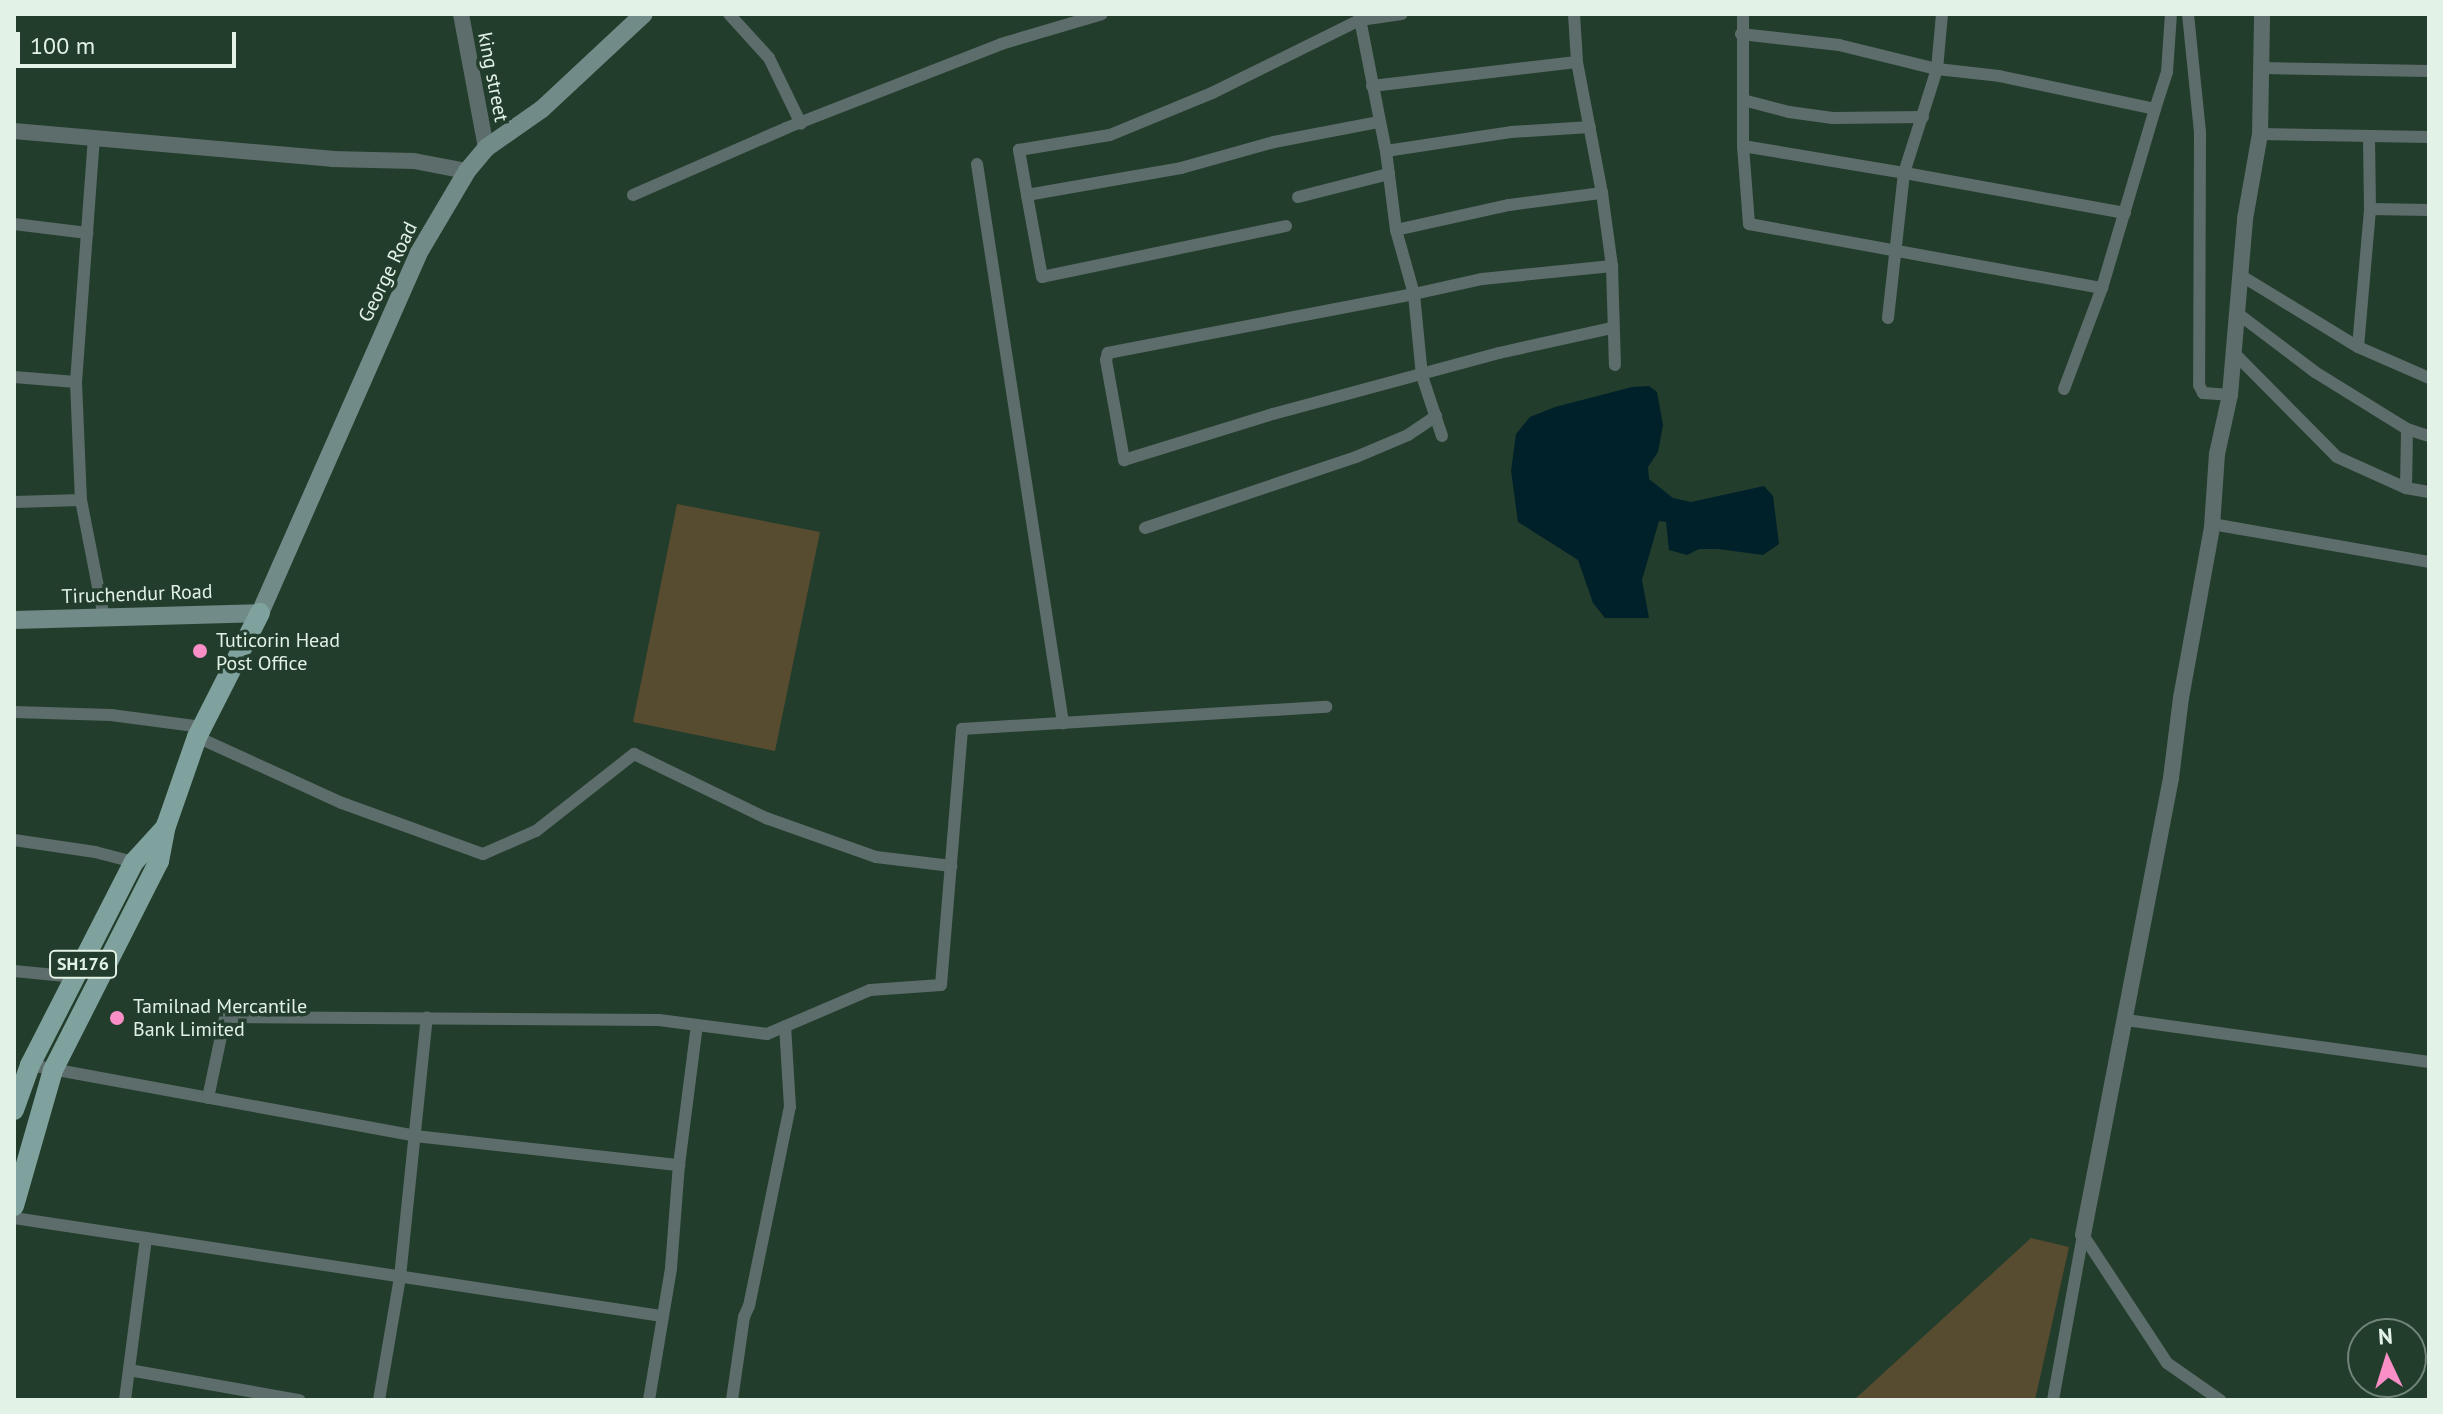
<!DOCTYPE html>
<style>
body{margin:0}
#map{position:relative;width:2443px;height:1414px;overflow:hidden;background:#233d2c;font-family:"PT Sans",sans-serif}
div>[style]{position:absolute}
.green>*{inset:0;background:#574c30}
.water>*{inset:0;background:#00212a}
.minor>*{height:12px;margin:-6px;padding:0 6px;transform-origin:6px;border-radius:6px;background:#5d6d6b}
.tertiary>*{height:16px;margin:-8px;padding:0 8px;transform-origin:8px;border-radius:8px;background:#5d6d6b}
.secondary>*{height:18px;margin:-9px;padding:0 9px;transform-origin:9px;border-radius:9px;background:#718b88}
.primary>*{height:20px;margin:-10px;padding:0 10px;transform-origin:10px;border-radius:10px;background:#80a29e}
.dots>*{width:22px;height:22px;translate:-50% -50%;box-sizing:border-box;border:4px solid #233d2c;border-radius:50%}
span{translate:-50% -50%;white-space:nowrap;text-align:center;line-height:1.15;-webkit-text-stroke:7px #233d2c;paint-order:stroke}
.shield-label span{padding:2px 6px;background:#233d2c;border:2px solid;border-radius:6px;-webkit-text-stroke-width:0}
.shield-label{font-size:18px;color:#e3f2e7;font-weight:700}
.street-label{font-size:20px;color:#e3f2e7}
.poi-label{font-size:20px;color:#e3f2e7}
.left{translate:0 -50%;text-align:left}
.frame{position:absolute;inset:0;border:16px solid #e3f2e7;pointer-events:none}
.north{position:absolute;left:2347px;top:1318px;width:80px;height:80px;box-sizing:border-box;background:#233d2c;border:2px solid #708577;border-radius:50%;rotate:356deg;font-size:22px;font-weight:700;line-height:32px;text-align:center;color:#e3f2e7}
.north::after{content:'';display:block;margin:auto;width:28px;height:36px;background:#fa8fc8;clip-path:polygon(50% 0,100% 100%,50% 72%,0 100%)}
.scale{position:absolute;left:16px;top:32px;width:220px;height:36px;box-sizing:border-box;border:4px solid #e3f2e7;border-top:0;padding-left:10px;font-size:24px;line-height:28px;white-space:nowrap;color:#e3f2e7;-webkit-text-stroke:6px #233d2c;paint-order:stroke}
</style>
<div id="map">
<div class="green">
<i style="clip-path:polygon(677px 504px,820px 532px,775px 751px,633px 722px)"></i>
<i style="clip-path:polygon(2031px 1238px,2069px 1247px,2035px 1400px,1854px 1400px)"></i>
</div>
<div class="water">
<i style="clip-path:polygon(1649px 386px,1657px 392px,1663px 425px,1658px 452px,1648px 467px,1649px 479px,1673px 498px,1691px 502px,1764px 486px,1773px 496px,1779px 544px,1763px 555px,1718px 549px,1699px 549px,1687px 555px,1669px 550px,1666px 522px,1659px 521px,1642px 580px,1649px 618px,1605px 618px,1593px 603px,1578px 560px,1518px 522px,1511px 471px,1516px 434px,1530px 417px,1555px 407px,1632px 387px)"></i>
</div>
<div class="minor">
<i style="left:729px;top:14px;width:59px;rotate:47.7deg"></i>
<i style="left:769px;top:58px;width:73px;rotate:64.1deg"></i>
<i style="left:1359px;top:14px;width:140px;rotate:78.9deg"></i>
<i style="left:1386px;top:151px;width:80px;rotate:82.8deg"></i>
<i style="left:1396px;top:230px;width:66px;rotate:74.3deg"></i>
<i style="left:1414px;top:294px;width:312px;rotate:169.1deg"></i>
<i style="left:1108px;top:353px;width:7px;rotate:106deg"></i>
<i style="left:1106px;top:360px;width:102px;rotate:79.8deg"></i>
<i style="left:1124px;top:460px;width:156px;rotate:-17.2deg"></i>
<i style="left:1273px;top:414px;width:234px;rotate:-15.1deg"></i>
<i style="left:1499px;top:353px;width:116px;rotate:-12.5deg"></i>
<i style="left:1574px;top:14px;width:48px;rotate:86.4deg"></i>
<i style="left:1577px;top:62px;width:133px;rotate:79.2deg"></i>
<i style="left:1602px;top:193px;width:74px;rotate:82.2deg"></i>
<i style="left:1612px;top:266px;width:99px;rotate:88.3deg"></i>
<i style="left:1743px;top:14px;width:86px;rotate:90deg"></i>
<i style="left:1743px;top:100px;width:48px;rotate:14.6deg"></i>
<i style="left:1789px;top:112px;width:44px;rotate:7.8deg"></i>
<i style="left:1833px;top:118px;width:90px;rotate:-0.6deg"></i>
<i style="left:2188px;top:14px;width:119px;rotate:84.2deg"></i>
<i style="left:2200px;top:132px;width:253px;rotate:90.2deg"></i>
<i style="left:2199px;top:385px;width:9px;rotate:63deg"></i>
<i style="left:2203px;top:393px;width:27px;rotate:4deg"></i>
<i style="left:1741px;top:34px;width:99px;rotate:6.4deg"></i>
<i style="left:1839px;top:45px;width:101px;rotate:13.8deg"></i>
<i style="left:1937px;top:69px;width:55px;rotate:-84.8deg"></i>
<i style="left:2263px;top:68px;width:166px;rotate:1deg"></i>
<i style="left:1372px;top:86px;width:206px;rotate:-6.7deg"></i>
<i style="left:1743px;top:100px;width:46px;rotate:90deg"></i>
<i style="left:1743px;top:146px;width:163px;rotate:9.5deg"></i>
<i style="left:1904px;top:173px;width:146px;rotate:96.3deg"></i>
<i style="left:2260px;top:134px;width:169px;rotate:1deg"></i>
<i style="left:1743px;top:146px;width:78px;rotate:85.6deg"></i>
<i style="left:1749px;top:224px;width:359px;rotate:10.3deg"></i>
<i style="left:1386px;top:151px;width:126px;rotate:-8.6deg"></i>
<i style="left:1511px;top:132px;width:79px;rotate:-3.6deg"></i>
<i style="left:977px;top:164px;width:566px;rotate:81.25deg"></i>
<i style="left:633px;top:195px;width:167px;rotate:-23.6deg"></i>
<i style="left:786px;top:128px;width:231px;rotate:-21.3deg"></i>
<i style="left:1001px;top:44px;width:105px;rotate:-16.5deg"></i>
<i style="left:1027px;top:195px;width:46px;rotate:-100.1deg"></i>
<i style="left:1019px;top:150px;width:92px;rotate:-9.4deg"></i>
<i style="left:1110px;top:135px;width:110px;rotate:-22.4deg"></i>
<i style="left:1212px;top:93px;width:165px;rotate:-26.3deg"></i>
<i style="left:1360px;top:20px;width:42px;rotate:-8.1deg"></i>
<i style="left:1298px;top:197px;width:94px;rotate:-14.2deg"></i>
<i style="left:2370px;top:209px;width:59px;rotate:1deg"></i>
<i style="left:2125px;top:213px;width:225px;rotate:-169.7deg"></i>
<i style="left:1904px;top:173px;width:109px;rotate:-72.4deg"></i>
<i style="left:1937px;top:69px;width:62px;rotate:6.4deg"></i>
<i style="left:1999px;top:76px;width:159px;rotate:11.9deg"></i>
<i style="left:2155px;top:109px;width:39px;rotate:-72deg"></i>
<i style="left:2167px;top:72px;width:58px;rotate:-86.1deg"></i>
<i style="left:14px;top:224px;width:74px;rotate:7deg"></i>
<i style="left:1286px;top:226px;width:249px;rotate:168.2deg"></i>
<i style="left:1042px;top:277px;width:83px;rotate:-100.4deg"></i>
<i style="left:1027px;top:195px;width:156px;rotate:-9.9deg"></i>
<i style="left:1181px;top:168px;width:97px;rotate:-15.6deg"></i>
<i style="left:1274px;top:142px;width:107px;rotate:-10.8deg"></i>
<i style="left:1396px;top:230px;width:116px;rotate:-12.5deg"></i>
<i style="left:1509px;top:205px;width:94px;rotate:-7.4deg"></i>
<i style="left:2240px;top:275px;width:138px;rotate:31.4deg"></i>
<i style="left:2358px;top:347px;width:77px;rotate:23.6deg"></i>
<i style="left:2237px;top:313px;width:98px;rotate:37.1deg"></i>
<i style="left:2315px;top:372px;width:108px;rotate:31.8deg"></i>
<i style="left:2407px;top:429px;width:23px;rotate:18deg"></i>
<i style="left:2358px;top:347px;width:139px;rotate:-85deg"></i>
<i style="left:2370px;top:209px;width:73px;rotate:-90.8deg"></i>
<i style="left:2234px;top:353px;width:146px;rotate:45.3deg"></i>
<i style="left:2337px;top:457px;width:76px;rotate:24.2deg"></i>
<i style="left:2406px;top:488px;width:23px;rotate:10deg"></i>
<i style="left:14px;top:377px;width:62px;rotate:4.6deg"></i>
<i style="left:76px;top:382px;width:118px;rotate:87.6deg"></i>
<i style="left:81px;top:500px;width:67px;rotate:178.3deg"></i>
<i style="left:76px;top:382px;width:246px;rotate:-85.8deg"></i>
<i style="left:2064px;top:389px;width:108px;rotate:-69.4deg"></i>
<i style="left:2102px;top:288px;width:187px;rotate:-73.5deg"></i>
<i style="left:1442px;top:436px;width:63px;rotate:-108.4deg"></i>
<i style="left:1422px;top:376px;width:82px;rotate:-95.6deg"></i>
<i style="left:1414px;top:294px;width:70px;rotate:-12.4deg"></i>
<i style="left:1482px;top:279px;width:131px;rotate:-5.7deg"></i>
<i style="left:2406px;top:488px;width:59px;rotate:-89deg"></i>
<i style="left:81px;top:500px;width:119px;rotate:78.9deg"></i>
<i style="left:2212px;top:524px;width:220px;rotate:9.9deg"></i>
<i style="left:1145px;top:528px;width:223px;rotate:-18.6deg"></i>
<i style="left:1356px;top:457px;width:56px;rotate:-22.9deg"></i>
<i style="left:1408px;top:435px;width:34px;rotate:-34deg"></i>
<i style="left:14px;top:712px;width:97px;rotate:1.8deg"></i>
<i style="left:111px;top:715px;width:92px;rotate:7.5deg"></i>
<i style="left:197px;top:737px;width:159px;rotate:24.5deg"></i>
<i style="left:342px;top:803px;width:150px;rotate:19.9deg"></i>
<i style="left:483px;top:854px;width:58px;rotate:-23.5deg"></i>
<i style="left:536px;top:831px;width:125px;rotate:-38.2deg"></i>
<i style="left:634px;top:754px;width:147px;rotate:25.9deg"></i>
<i style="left:766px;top:818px;width:117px;rotate:19.5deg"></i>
<i style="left:876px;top:857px;width:76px;rotate:6.8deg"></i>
<i style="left:14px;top:840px;width:82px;rotate:8.4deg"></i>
<i style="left:95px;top:852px;width:40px;rotate:14.4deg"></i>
<i style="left:14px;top:971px;width:62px;rotate:5.5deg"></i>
<i style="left:2126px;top:1020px;width:306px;rotate:7.9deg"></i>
<i style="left:30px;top:1065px;width:391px;rotate:10.4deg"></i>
<i style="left:415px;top:1136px;width:266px;rotate:6.3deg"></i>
<i style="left:679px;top:1165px;width:141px;rotate:-82.7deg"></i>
<i style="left:208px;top:1098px;width:83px;rotate:-78.1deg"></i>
<i style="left:225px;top:1017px;width:434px;rotate:0.4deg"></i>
<i style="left:659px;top:1020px;width:109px;rotate:7.4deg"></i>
<i style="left:767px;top:1034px;width:112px;rotate:-23.1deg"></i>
<i style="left:870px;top:990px;width:71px;rotate:-4deg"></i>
<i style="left:941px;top:985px;width:257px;rotate:-85.3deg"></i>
<i style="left:962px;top:729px;width:365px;rotate:-3.5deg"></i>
<i style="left:14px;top:1218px;width:654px;rotate:8.61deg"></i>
<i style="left:2083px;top:1235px;width:153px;rotate:56.7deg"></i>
<i style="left:2167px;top:1363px;width:65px;rotate:34.9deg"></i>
<i style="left:129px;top:1370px;width:173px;rotate:10deg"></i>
<i style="left:125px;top:1400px;width:163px;rotate:-82.6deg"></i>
<i style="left:379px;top:1400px;width:125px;rotate:-80.3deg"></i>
<i style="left:400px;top:1277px;width:261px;rotate:-84.1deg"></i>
<i style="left:649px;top:1400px;width:134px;rotate:-80.5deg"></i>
<i style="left:671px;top:1268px;width:103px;rotate:-85.6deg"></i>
<i style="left:732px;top:1400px;width:84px;rotate:-81.8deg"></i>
<i style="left:744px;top:1317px;width:12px;rotate:-66deg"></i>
<i style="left:749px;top:1306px;width:203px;rotate:-78.4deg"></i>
<i style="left:790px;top:1107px;width:81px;rotate:-93.5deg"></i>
<i style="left:2053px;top:1400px;width:168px;rotate:-79.7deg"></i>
</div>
<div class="tertiary">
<i style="left:461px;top:14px;width:136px;rotate:79.4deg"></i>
<i style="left:14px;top:131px;width:319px;rotate:5deg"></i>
<i style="left:332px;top:159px;width:82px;rotate:1.4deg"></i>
<i style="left:414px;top:161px;width:54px;rotate:10.7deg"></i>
<i style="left:2083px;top:1235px;width:465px;rotate:-79.1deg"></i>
<i style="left:2171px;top:778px;width:81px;rotate:-82.9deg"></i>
<i style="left:2181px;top:698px;width:174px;rotate:-79.7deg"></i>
<i style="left:2212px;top:527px;width:73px;rotate:-86.1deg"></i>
<i style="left:2217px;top:454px;width:60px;rotate:-77.6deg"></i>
<i style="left:2230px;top:395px;width:177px;rotate:-85.1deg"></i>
<i style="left:2245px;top:219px;width:86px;rotate:-80deg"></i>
<i style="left:2260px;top:134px;width:120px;rotate:-89deg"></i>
</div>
<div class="secondary">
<i style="left:14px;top:620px;width:246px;rotate:-1.6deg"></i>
<i style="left:260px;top:613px;width:392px;rotate:-66.2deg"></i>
<i style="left:418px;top:254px;width:96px;rotate:-59.4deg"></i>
<i style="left:467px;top:171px;width:30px;rotate:-50deg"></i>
<i style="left:486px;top:148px;width:68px;rotate:-34.9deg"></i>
<i style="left:542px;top:109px;width:139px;rotate:-43deg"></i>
</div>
<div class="primary">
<i style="left:14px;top:1110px;width:48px;rotate:-70.4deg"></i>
<i style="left:30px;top:1065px;width:228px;rotate:-62.9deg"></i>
<i style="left:134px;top:862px;width:45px;rotate:-47.7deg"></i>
<i style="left:14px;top:1206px;width:141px;rotate:-74deg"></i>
<i style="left:53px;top:1070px;width:234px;rotate:-63.1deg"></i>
<i style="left:159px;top:861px;width:36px;rotate:-79deg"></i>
<i style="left:166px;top:826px;width:94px;rotate:-70.8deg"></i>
<i style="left:197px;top:737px;width:139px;rotate:-63.1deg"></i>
</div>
<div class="dots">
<i style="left:200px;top:651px;background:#fa8fc8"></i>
<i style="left:117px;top:1018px;background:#fa8fc8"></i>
</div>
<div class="shield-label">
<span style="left:83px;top:964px">SH176</span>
</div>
<div class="street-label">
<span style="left:493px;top:77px;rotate:79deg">king street</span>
<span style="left:388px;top:272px;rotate:-64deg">George Road</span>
<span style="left:137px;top:594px;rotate:-2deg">Tiruchendur Road</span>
</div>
<div class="poi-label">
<span class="left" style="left:216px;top:652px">Tuticorin Head<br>Post Office</span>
<span class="left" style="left:133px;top:1018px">Tamilnad Mercantile<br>Bank Limited</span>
</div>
<div class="frame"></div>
<div class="north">N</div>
<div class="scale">100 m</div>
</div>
